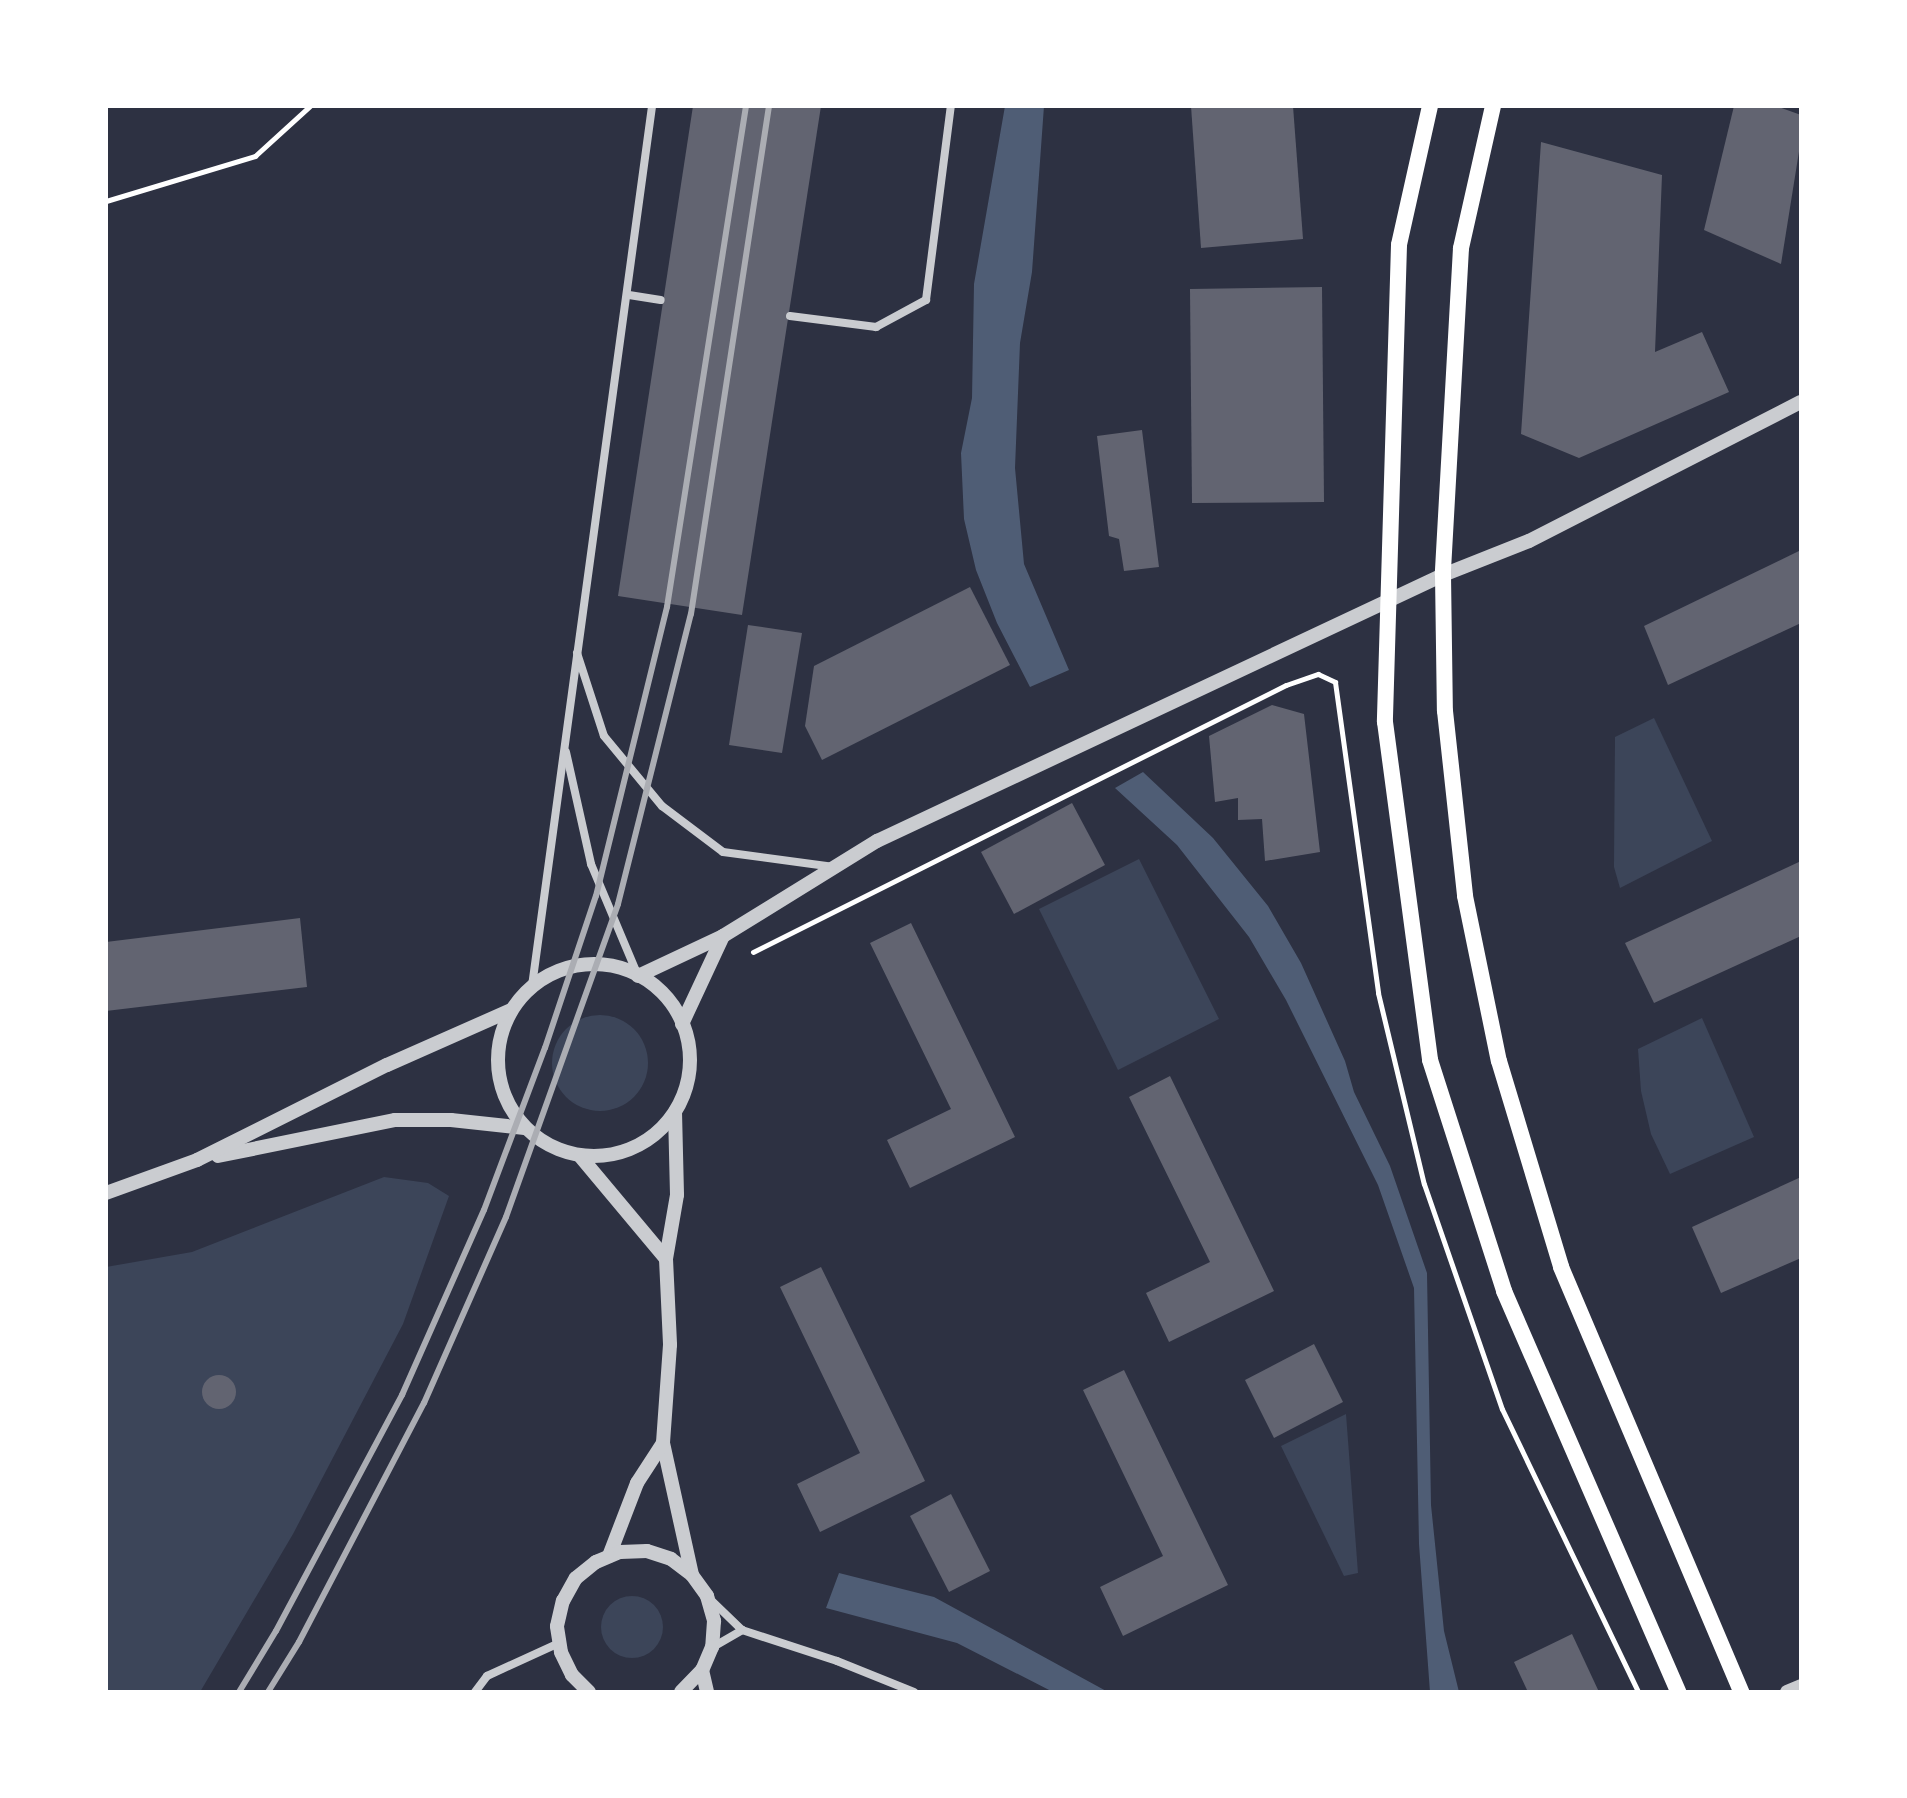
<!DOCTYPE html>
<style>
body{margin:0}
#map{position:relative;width:1907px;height:1798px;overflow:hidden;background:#2d3142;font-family:"Zilla Slab",serif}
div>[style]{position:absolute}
.green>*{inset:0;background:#3c4559}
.round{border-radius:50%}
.water>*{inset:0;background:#4f5d75}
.building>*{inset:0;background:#626471}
.path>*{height:5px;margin:-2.5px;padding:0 2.5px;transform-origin:2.5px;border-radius:2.5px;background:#fff}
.minor>*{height:8px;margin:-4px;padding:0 4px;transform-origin:4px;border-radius:4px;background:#caccd0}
.tertiary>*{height:14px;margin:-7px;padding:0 7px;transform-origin:7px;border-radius:7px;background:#caccd0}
.tertiary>.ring{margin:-7px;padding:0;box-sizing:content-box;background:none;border:14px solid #caccd0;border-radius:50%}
.secondary>*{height:16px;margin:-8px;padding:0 8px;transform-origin:8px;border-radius:8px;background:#fff}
.rail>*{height:6px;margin:-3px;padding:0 3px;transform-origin:3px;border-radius:3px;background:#abadb3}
span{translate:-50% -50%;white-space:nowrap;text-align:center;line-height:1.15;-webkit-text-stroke:8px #fff;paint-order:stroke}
.frame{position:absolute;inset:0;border:108px solid #fff;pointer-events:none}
</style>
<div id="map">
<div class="green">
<i style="clip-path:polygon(1654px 718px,1712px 841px,1620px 888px,1614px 867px,1615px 737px)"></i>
<i style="clip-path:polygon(1139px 859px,1219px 1019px,1118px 1070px,1039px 909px)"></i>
<i class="round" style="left:552px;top:1015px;width:96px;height:96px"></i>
<i style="clip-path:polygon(1702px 1018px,1754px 1137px,1670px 1174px,1651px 1134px,1641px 1091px,1638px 1049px)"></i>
<i style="clip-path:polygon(384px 1177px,428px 1183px,449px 1196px,403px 1324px,293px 1534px,200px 1692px,106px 1692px,106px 1267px,192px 1252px)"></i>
<i style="clip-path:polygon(1346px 1414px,1358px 1573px,1344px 1576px,1281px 1446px)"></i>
<i class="round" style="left:601px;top:1596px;width:62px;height:62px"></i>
</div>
<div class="water">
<i style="clip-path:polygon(1005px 106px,1044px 106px,1032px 272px,1020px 343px,1015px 468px,1024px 564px,1069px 670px,1030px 687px,997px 623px,976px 570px,964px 519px,961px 453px,972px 398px,974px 284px)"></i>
<i style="clip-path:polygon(1143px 772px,1213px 838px,1268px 906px,1301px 963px,1345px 1061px,1354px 1092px,1390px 1166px,1427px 1273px,1431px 1505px,1444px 1631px,1459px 1692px,1430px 1692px,1419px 1544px,1414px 1288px,1378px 1185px,1286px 1000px,1249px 937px,1177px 845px,1115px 788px)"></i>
<i style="clip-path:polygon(839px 1573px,934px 1597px,1108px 1692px,1053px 1692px,957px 1643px,826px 1608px)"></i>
</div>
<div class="building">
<i style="clip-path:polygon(693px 106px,821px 106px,742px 615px,618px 596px)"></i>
<i style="clip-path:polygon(1191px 106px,1293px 106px,1303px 239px,1201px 248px)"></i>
<i style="clip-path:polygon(1734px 106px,1776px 106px,1801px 115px,1801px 139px,1781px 264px,1704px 230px)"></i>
<i style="clip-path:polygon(1541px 142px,1662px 175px,1655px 352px,1702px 332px,1729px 392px,1579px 458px,1521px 434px)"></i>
<i style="clip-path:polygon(1322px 287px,1324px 502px,1192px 503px,1190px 289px)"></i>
<i style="clip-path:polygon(1142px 430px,1159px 567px,1124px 571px,1119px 539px,1109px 536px,1097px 436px)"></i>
<i style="clip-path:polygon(1801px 550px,1801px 623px,1668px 685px,1644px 626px)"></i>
<i style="clip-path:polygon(970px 587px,1010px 665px,822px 760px,805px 726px,814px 666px)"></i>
<i style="clip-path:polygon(748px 625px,802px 633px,782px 753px,729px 745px)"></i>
<i style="clip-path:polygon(1272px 705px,1304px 714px,1320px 852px,1265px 861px,1262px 819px,1238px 820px,1238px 798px,1215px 802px,1209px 736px)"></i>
<i style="clip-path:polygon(1072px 803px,1105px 865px,1014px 914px,981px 852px)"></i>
<i style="clip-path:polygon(1801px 861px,1801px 936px,1654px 1003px,1625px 943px)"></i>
<i style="clip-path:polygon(300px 918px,307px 987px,106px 1011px,106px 942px)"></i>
<i style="clip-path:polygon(911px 923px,1015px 1137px,910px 1188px,887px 1140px,951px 1109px,870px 943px)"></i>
<i style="clip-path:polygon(1170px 1076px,1274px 1291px,1169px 1342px,1146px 1293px,1210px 1262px,1129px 1097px)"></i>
<i style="clip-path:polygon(1801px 1177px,1801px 1258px,1721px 1293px,1692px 1227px)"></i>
<i style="clip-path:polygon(821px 1267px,925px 1481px,820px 1532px,797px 1484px,860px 1453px,780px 1287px)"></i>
<i style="clip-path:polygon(1314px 1344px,1343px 1402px,1274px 1438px,1245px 1380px)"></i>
<i style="clip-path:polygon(1124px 1370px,1228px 1585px,1123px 1636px,1100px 1587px,1163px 1556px,1083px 1390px)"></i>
<i class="round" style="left:202px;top:1375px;width:34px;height:34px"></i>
<i style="clip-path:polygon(951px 1494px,990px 1571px,949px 1592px,910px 1516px)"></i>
<i style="clip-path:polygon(1572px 1634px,1599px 1692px,1528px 1692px,1514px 1662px)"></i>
</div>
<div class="path">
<i style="left:106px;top:201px;width:156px;rotate:-16.8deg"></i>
<i style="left:255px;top:156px;width:74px;rotate:-42.3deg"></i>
<i style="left:753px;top:952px;width:596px;rotate:-26.61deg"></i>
<i style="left:1286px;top:685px;width:34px;rotate:-19deg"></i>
<i style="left:1318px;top:674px;width:19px;rotate:25deg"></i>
<i style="left:1335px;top:682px;width:314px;rotate:82.1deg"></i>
<i style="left:1378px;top:993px;width:196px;rotate:76.5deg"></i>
<i style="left:1424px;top:1184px;width:238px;rotate:70.9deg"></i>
<i style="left:1502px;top:1409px;width:314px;rotate:64.3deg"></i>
</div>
<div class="minor">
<i style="left:629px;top:295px;width:32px;rotate:9deg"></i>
<i style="left:790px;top:316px;width:87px;rotate:7.3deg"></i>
<i style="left:876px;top:327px;width:57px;rotate:-28.4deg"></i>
<i style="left:926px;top:300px;width:196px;rotate:-82.7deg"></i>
<i style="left:577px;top:653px;width:87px;rotate:72deg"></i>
<i style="left:604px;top:736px;width:91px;rotate:50.4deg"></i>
<i style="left:662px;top:806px;width:76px;rotate:37deg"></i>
<i style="left:723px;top:852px;width:112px;rotate:7.7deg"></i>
<i style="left:566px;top:752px;width:115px;rotate:77.4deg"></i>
<i style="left:591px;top:864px;width:121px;rotate:67.2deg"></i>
<i style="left:532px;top:986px;width:888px;rotate:-82.23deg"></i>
<i style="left:711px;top:1600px;width:43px;rotate:44.1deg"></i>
<i style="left:713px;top:1647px;width:34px;rotate:-30deg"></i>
<i style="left:742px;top:1630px;width:100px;rotate:18.1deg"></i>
<i style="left:837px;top:1661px;width:83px;rotate:21.9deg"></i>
<i style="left:475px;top:1692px;width:20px;rotate:-53deg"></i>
<i style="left:487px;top:1676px;width:79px;rotate:-24.6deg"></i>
</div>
<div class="tertiary">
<i class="ring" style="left:498px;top:964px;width:178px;height:178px"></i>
<i style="left:638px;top:976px;width:94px;rotate:-25.2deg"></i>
<i style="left:723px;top:936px;width:181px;rotate:-31.7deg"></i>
<i style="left:877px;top:841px;width:625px;rotate:-25.17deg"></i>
<i style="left:1443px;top:575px;width:92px;rotate:-21.6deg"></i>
<i style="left:1529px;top:541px;width:305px;rotate:-27.1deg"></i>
<i style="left:682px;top:1024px;width:97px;rotate:-65deg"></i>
<i style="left:675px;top:1112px;width:83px;rotate:88.6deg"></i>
<i style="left:677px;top:1195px;width:65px;rotate:99.8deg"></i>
<i style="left:666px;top:1259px;width:86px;rotate:87.3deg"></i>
<i style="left:670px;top:1345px;width:98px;rotate:94.1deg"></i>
<i style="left:663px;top:1443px;width:135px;rotate:77.6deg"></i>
<i style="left:218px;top:1156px;width:181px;rotate:-11.5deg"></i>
<i style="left:395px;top:1120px;width:56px"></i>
<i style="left:451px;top:1120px;width:74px;rotate:6.2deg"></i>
<i style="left:580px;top:1156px;width:134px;rotate:50.1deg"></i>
<i style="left:106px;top:1193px;width:97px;rotate:-19.9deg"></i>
<i style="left:197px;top:1160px;width:212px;rotate:-26.6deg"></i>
<i style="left:387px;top:1065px;width:136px;rotate:-23.9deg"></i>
<i style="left:609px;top:1556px;width:78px;rotate:-69deg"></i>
<i style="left:637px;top:1483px;width:48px;rotate:-57deg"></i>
<i style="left:702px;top:1670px;width:23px;rotate:77deg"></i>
<i style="left:589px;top:1692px;width:24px;rotate:-135deg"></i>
<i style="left:572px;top:1675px;width:25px;rotate:-116deg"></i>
<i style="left:561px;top:1652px;width:26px;rotate:-99deg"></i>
<i style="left:557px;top:1626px;width:26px;rotate:-77deg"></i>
<i style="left:563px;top:1601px;width:26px;rotate:-61deg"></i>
<i style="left:576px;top:1578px;width:26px;rotate:-39deg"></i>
<i style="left:596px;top:1562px;width:26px;rotate:-23deg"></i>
<i style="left:620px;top:1552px;width:27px;rotate:-2deg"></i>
<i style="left:647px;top:1551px;width:25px;rotate:18deg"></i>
<i style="left:671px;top:1559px;width:26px;rotate:37deg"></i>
<i style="left:692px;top:1575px;width:26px;rotate:54deg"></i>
<i style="left:707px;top:1596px;width:26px;rotate:74deg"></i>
<i style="left:714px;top:1621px;width:26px;rotate:94deg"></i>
<i style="left:712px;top:1647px;width:25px;rotate:113deg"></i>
<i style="left:702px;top:1670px;width:30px;rotate:134deg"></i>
<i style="left:1787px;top:1692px;width:15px;rotate:-23deg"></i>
</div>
<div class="secondary">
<i style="left:1430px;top:106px;width:142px;rotate:102.6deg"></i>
<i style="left:1399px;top:245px;width:477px;rotate:91.7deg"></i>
<i style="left:1385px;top:722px;width:341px;rotate:82.4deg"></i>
<i style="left:1430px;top:1060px;width:243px;rotate:72.2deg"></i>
<i style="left:1504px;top:1291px;width:437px;rotate:66.5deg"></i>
<i style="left:1493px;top:106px;width:146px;rotate:102.7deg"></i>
<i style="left:1461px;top:248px;width:327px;rotate:93.2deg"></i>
<i style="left:1443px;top:575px;width:136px;rotate:89.2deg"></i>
<i style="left:1445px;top:711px;width:186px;rotate:83.8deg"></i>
<i style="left:1465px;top:896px;width:168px;rotate:78.4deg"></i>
<i style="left:1499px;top:1061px;width:215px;rotate:73.2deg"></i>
<i style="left:1561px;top:1267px;width:462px;rotate:67deg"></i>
</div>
<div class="rail">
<i style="left:239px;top:1692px;width:71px;rotate:-58.8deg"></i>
<i style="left:276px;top:1631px;width:268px;rotate:-61.9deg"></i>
<i style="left:402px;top:1395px;width:202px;rotate:-66.1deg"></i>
<i style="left:484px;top:1210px;width:173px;rotate:-69.4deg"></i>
<i style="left:545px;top:1048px;width:160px;rotate:-71.5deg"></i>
<i style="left:596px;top:896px;width:298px;rotate:-76.2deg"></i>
<i style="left:667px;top:607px;width:507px;rotate:-81.04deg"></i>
<i style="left:268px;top:1692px;width:59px;rotate:-58.2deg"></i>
<i style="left:299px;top:1642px;width:270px;rotate:-62.4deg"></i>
<i style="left:424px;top:1403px;width:203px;rotate:-66.2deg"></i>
<i style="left:506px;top:1217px;width:332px;rotate:-70.3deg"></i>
<i style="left:618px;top:904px;width:299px;rotate:-75.9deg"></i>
<i style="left:691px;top:614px;width:514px;rotate:-81.27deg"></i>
</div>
<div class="frame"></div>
</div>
